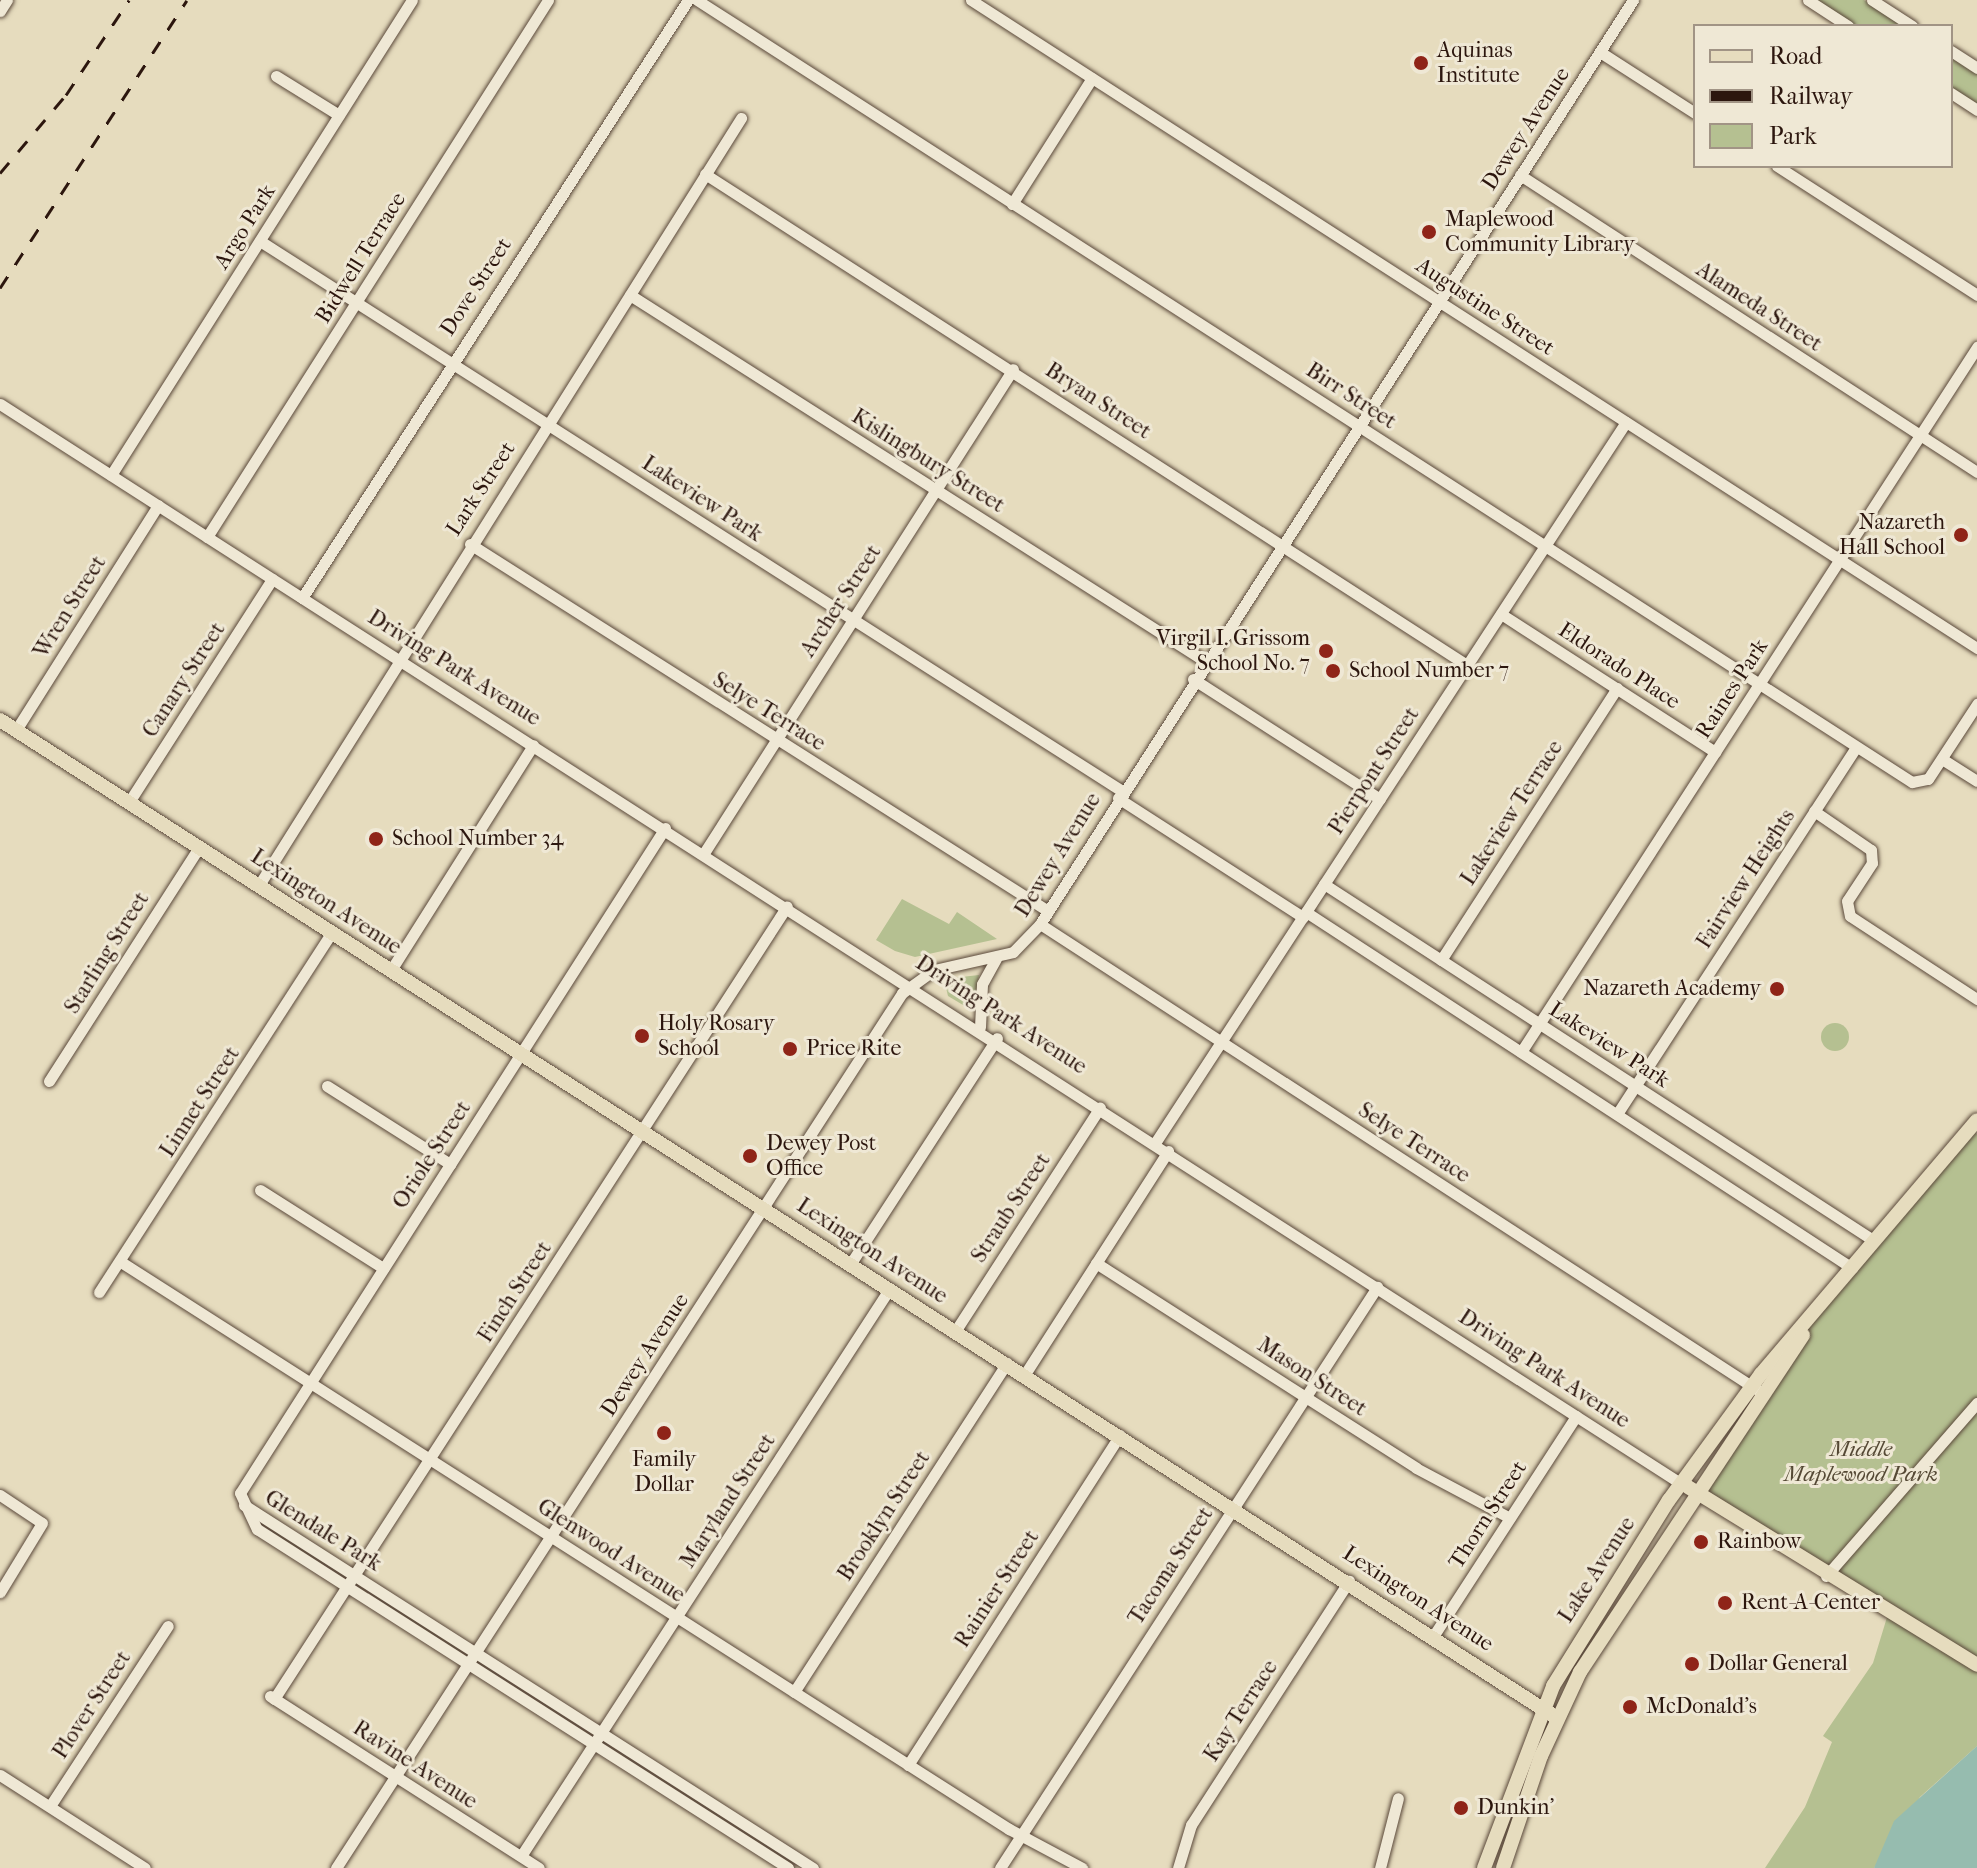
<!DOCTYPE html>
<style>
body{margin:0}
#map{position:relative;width:1977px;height:1868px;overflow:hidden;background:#e6dcbe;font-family:"IM FELL French Canon",serif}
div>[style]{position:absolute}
.green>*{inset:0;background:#b5c091}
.round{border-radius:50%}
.water>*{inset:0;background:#96bcaf}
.roads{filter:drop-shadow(0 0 2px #5a483a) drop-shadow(0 0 2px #5a483a)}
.minor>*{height:11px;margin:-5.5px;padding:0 5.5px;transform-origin:5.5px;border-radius:5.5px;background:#efe8d5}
.major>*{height:14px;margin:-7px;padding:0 7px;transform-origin:7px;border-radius:7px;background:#e6dcbe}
.rail>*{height:3px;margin-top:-1.5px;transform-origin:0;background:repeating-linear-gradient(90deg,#2c160e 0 14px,transparent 0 28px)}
.dots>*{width:22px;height:22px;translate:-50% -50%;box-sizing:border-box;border:4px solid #efe8d5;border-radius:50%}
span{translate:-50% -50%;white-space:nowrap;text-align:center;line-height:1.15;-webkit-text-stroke:6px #efe8d5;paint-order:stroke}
.poi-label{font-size:22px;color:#2c160e}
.left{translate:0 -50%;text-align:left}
.right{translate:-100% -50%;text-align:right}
.street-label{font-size:22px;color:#2c160e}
.park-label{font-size:22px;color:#554935;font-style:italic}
.legend{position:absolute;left:1693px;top:24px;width:260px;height:144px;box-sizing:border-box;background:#efe8d5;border:2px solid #a19485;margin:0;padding:10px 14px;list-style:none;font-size:24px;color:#2c160e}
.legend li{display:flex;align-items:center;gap:16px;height:40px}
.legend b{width:40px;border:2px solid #a19485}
</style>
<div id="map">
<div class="green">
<i style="clip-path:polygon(1816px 0,1864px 0,1904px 26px,1856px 26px)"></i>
<i style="clip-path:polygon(1951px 56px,1977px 73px,1977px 104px,1951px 87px)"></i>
<i style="clip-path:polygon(902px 899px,949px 924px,957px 912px,997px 939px,915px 957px,895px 951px,876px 940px)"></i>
<i style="clip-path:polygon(979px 975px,973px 1011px,948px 996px,944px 979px)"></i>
<i class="round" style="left:1821px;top:1023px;width:28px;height:28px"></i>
<i style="clip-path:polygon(1970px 1128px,1977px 1134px,1977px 1746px,1920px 1797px,1874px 1868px,1765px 1868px,1805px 1807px,1832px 1742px,1823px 1736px,1873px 1663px,1888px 1614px,1695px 1492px,1805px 1330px)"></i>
</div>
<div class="water">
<i style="clip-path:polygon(1977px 1746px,1977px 1868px,1874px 1868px,1894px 1821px)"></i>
</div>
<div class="roads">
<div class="minor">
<i style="left:697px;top:0;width:1445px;rotate:32.77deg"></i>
<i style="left:1912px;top:782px;width:16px;rotate:-11deg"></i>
<i style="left:1928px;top:779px;width:90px;rotate:-56.8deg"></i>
<i style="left:971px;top:0;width:1197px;rotate:32.79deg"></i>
<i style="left:1808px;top:0;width:48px;rotate:33deg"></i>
<i style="left:1872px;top:0;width:48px;rotate:33deg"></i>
<i style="left:0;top:11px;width:13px;rotate:-58deg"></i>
<i style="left:1951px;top:51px;width:31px;rotate:33deg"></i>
<i style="left:1600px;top:52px;width:113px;rotate:32.7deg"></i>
<i style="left:276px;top:76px;width:74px;rotate:31.8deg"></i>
<i style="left:1951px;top:93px;width:31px;rotate:33deg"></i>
<i style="left:1777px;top:166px;width:238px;rotate:32.8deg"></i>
<i style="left:705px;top:174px;width:906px;rotate:32.8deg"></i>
<i style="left:1520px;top:175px;width:545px;rotate:33.02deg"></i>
<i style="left:1012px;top:204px;width:149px;rotate:-57.6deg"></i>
<i style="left:260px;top:241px;width:1023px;rotate:32.54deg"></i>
<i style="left:630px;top:295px;width:682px;rotate:32.48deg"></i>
<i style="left:0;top:404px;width:1997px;rotate:32.71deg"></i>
<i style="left:111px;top:475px;width:562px;rotate:-57.64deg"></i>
<i style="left:207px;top:537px;width:636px;rotate:-57.58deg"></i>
<i style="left:470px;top:544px;width:685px;rotate:32.41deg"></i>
<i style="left:302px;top:598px;width:712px;rotate:-57.16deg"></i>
<i style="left:1501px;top:614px;width:255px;rotate:32.8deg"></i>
<i style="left:1193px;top:679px;width:222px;rotate:32.7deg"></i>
<i style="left:16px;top:730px;width:266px;rotate:-57.7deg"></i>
<i style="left:1942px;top:759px;width:41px;rotate:32.2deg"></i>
<i style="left:1118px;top:798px;width:220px;rotate:32.8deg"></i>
<i style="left:129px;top:802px;width:265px;rotate:-57.3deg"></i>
<i style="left:1814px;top:811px;width:69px;rotate:34.4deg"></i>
<i style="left:1871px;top:850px;width:13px;rotate:86deg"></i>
<i style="left:1872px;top:863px;width:45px;rotate:123.3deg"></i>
<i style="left:1847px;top:901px;width:15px;rotate:79deg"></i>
<i style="left:1850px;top:916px;width:152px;rotate:33.2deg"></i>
<i style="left:665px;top:828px;width:789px;rotate:122.58deg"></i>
<i style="left:240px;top:1493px;width:40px;rotate:65deg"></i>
<i style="left:257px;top:1529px;width:630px;rotate:32.55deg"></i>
<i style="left:704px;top:853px;width:574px;rotate:-57.44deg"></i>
<i style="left:1324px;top:884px;width:654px;rotate:32.96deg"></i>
<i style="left:259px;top:885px;width:906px;rotate:-57.85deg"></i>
<i style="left:1306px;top:912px;width:652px;rotate:33.1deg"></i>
<i style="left:1040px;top:924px;width:857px;rotate:33deg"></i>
<i style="left:1441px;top:960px;width:324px;rotate:-57.1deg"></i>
<i style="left:391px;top:970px;width:266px;rotate:-57.7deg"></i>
<i style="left:980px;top:1027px;width:43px;rotate:-87.3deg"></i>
<i style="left:982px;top:984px;width:29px;rotate:-61deg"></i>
<i style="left:1521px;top:1052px;width:840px;rotate:-57.1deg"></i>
<i style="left:49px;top:1081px;width:278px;rotate:-57.3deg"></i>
<i style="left:327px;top:1086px;width:146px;rotate:32.4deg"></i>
<i style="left:1617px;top:1114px;width:438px;rotate:-56.9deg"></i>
<i style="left:1155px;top:1143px;width:861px;rotate:-56.85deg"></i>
<i style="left:260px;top:1190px;width:146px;rotate:32.4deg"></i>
<i style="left:121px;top:1262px;width:1054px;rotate:32.56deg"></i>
<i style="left:1009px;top:1829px;width:83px;rotate:28.1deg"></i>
<i style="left:851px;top:1263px;width:268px;rotate:-57deg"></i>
<i style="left:1096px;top:1263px;width:380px;rotate:32.6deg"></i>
<i style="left:1416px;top:1468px;width:106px;rotate:28deg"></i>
<i style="left:99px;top:1292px;width:429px;rotate:-57.1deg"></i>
<i style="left:956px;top:1330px;width:265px;rotate:-57.1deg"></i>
<i style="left:1025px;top:1374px;width:265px;rotate:-57.3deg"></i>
<i style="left:0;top:1495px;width:50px;rotate:33.7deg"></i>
<i style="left:42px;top:1523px;width:81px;rotate:121.3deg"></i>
<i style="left:244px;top:1505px;width:675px;rotate:32.54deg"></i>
<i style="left:1826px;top:1576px;width:230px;rotate:-48.9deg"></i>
<i style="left:1434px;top:1635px;width:261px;rotate:-57deg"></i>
<i style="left:794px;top:1692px;width:392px;rotate:-57.1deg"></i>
<i style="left:270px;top:1696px;width:319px;rotate:32.6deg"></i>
<i style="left:274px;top:1699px;width:944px;rotate:-57.1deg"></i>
<i style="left:908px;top:1765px;width:392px;rotate:-57.3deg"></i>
<i style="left:0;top:1775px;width:172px;rotate:32.7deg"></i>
<i style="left:50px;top:1806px;width:215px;rotate:-56.8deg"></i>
<i style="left:521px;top:1856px;width:677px;rotate:-56.99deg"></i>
<i style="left:336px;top:1868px;width:1042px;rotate:-57.1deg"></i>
<i style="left:902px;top:993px;width:39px;rotate:-36deg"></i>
<i style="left:934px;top:970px;width:81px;rotate:-12.8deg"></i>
<i style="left:1013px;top:952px;width:39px;rotate:-46deg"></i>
<i style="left:1040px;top:924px;width:1098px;rotate:-57.31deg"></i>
<i style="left:1000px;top:1868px;width:693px;rotate:-57.02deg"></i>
<i style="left:1178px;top:1868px;width:45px;rotate:-73.2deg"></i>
<i style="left:1191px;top:1825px;width:291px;rotate:-57.1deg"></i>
<i style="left:1380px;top:1868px;width:72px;rotate:-75.6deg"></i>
</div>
<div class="major">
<i style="left:0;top:720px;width:1849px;rotate:32.66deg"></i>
<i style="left:1688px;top:1487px;width:339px;rotate:31.6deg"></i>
<i style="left:1484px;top:1868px;width:195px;rotate:-69.2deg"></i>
<i style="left:1553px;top:1686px;width:219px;rotate:-58.1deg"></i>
<i style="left:1669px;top:1500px;width:156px;rotate:-53.9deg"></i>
<i style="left:1761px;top:1374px;width:333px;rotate:-49.6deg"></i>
<i style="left:1503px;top:1868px;width:118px;rotate:-71.3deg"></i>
<i style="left:1541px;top:1756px;width:93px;rotate:-65.1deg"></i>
<i style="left:1580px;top:1672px;width:404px;rotate:-56.5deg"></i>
</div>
</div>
<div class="rail">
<i style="left:0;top:173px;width:102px;rotate:-49.8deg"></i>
<i style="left:66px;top:95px;width:114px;rotate:-56.4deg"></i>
<i style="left:0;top:288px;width:343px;rotate:-57deg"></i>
</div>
<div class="dots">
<i style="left:1421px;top:63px;background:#8f2418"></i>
<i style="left:1429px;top:232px;background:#8f2418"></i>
<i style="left:1961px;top:535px;background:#8f2418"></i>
<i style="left:1326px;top:651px;background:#8f2418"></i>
<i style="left:1333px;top:671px;background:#8f2418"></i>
<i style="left:376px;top:839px;background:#8f2418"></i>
<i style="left:1777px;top:989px;background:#8f2418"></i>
<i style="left:642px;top:1036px;background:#8f2418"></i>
<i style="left:790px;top:1049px;background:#8f2418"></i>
<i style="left:750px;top:1156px;background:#8f2418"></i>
<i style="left:664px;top:1433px;background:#8f2418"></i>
<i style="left:1701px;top:1542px;background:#8f2418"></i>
<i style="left:1725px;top:1603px;background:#8f2418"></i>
<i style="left:1692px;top:1664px;background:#8f2418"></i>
<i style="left:1630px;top:1707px;background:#8f2418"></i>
<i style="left:1461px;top:1808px;background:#8f2418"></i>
</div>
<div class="poi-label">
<span class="left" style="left:1437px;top:63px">Aquinas<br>Institute</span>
<span class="left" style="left:1445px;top:232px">Maplewood<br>Community Library</span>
<span class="right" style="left:1945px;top:535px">Nazareth<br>Hall School</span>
<span class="right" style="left:1310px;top:651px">Virgil I. Grissom<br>School No. 7</span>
<span class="left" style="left:1349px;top:671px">School Number 7</span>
<span class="left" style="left:392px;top:839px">School Number 34</span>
<span class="right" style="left:1761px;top:989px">Nazareth Academy</span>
<span class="left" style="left:658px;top:1036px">Holy Rosary<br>School</span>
<span class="left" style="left:806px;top:1049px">Price Rite</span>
<span class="left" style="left:766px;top:1156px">Dewey Post<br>Office</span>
<span style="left:664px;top:1472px">Family<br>Dollar</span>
<span class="left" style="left:1717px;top:1542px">Rainbow</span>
<span class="left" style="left:1741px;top:1603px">Rent-A-Center</span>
<span class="left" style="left:1708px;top:1664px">Dollar General</span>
<span class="left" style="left:1646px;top:1707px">McDonald's</span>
<span class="left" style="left:1477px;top:1808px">Dunkin'</span>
</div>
<div class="street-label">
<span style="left:1526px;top:129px;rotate:-57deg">Dewey Avenue</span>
<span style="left:245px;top:227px;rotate:-58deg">Argo Park</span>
<span style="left:361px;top:258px;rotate:-58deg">Bidwell Terrace</span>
<span style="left:476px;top:287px;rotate:-57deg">Dove Street</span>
<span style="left:1485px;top:307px;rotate:33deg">Augustine Street</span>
<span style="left:1759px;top:307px;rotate:33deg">Alameda Street</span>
<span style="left:1351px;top:396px;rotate:33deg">Birr Street</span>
<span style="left:1098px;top:401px;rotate:33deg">Bryan Street</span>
<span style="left:928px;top:461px;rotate:32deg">Kislingbury Street</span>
<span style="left:481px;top:489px;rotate:-57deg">Lark Street</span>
<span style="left:702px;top:499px;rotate:33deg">Lakeview Park</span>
<span style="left:841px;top:601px;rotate:-57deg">Archer Street</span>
<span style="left:70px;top:607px;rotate:-58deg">Wren Street</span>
<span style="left:1619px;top:666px;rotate:33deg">Eldorado Place</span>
<span style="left:454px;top:668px;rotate:32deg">Driving Park Avenue</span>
<span style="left:184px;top:680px;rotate:-57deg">Canary Street</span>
<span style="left:1732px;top:689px;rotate:-57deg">Raines Park</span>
<span style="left:769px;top:712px;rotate:32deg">Selye Terrace</span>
<span style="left:1374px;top:771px;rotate:-57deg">Pierpont Street</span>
<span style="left:1512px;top:813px;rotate:-57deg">Lakeview Terrace</span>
<span style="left:1058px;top:855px;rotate:-58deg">Dewey Avenue</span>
<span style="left:1746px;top:879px;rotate:-57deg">Fairview Heights</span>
<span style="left:326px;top:902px;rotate:33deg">Lexington Avenue</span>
<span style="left:107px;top:953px;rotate:-58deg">Starling Street</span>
<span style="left:1001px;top:1015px;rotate:33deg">Driving Park Avenue</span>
<span style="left:1609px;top:1045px;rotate:33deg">Lakeview Park</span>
<span style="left:200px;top:1102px;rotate:-57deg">Linnet Street</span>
<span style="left:1414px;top:1143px;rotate:33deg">Selye Terrace</span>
<span style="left:432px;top:1155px;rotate:-57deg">Oriole Street</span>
<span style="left:1011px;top:1208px;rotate:-57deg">Straub Street</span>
<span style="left:872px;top:1251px;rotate:33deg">Lexington Avenue</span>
<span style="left:515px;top:1292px;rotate:-57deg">Finch Street</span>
<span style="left:645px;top:1355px;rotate:-57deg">Dewey Avenue</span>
<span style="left:1544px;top:1369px;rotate:33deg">Driving Park Avenue</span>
<span style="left:1312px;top:1377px;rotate:33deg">Mason Street</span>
<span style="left:728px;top:1501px;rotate:-57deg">Maryland Street</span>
<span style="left:1488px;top:1515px;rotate:-57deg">Thorn Street</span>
<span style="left:884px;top:1516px;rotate:-57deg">Brooklyn Street</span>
<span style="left:323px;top:1531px;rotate:32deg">Glendale Park</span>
<span style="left:611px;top:1551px;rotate:33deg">Glenwood Avenue</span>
<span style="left:1171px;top:1566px;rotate:-57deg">Tacoma Street</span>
<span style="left:1597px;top:1570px;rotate:-57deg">Lake Avenue</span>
<span style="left:997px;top:1589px;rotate:-57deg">Rainier Street</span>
<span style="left:1418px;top:1599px;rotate:33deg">Lexington Avenue</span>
<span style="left:92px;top:1705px;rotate:-57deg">Plover Street</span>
<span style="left:1241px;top:1711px;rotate:-57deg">Kay Terrace</span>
<span style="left:415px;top:1765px;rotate:33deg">Ravine Avenue</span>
</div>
<div class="park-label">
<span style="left:1861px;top:1462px">Middle<br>Maplewood Park</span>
</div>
<ul class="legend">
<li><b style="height:10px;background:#e6dcbe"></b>Road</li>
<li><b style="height:10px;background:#2c160e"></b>Railway</li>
<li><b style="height:22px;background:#b5c091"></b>Park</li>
</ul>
</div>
